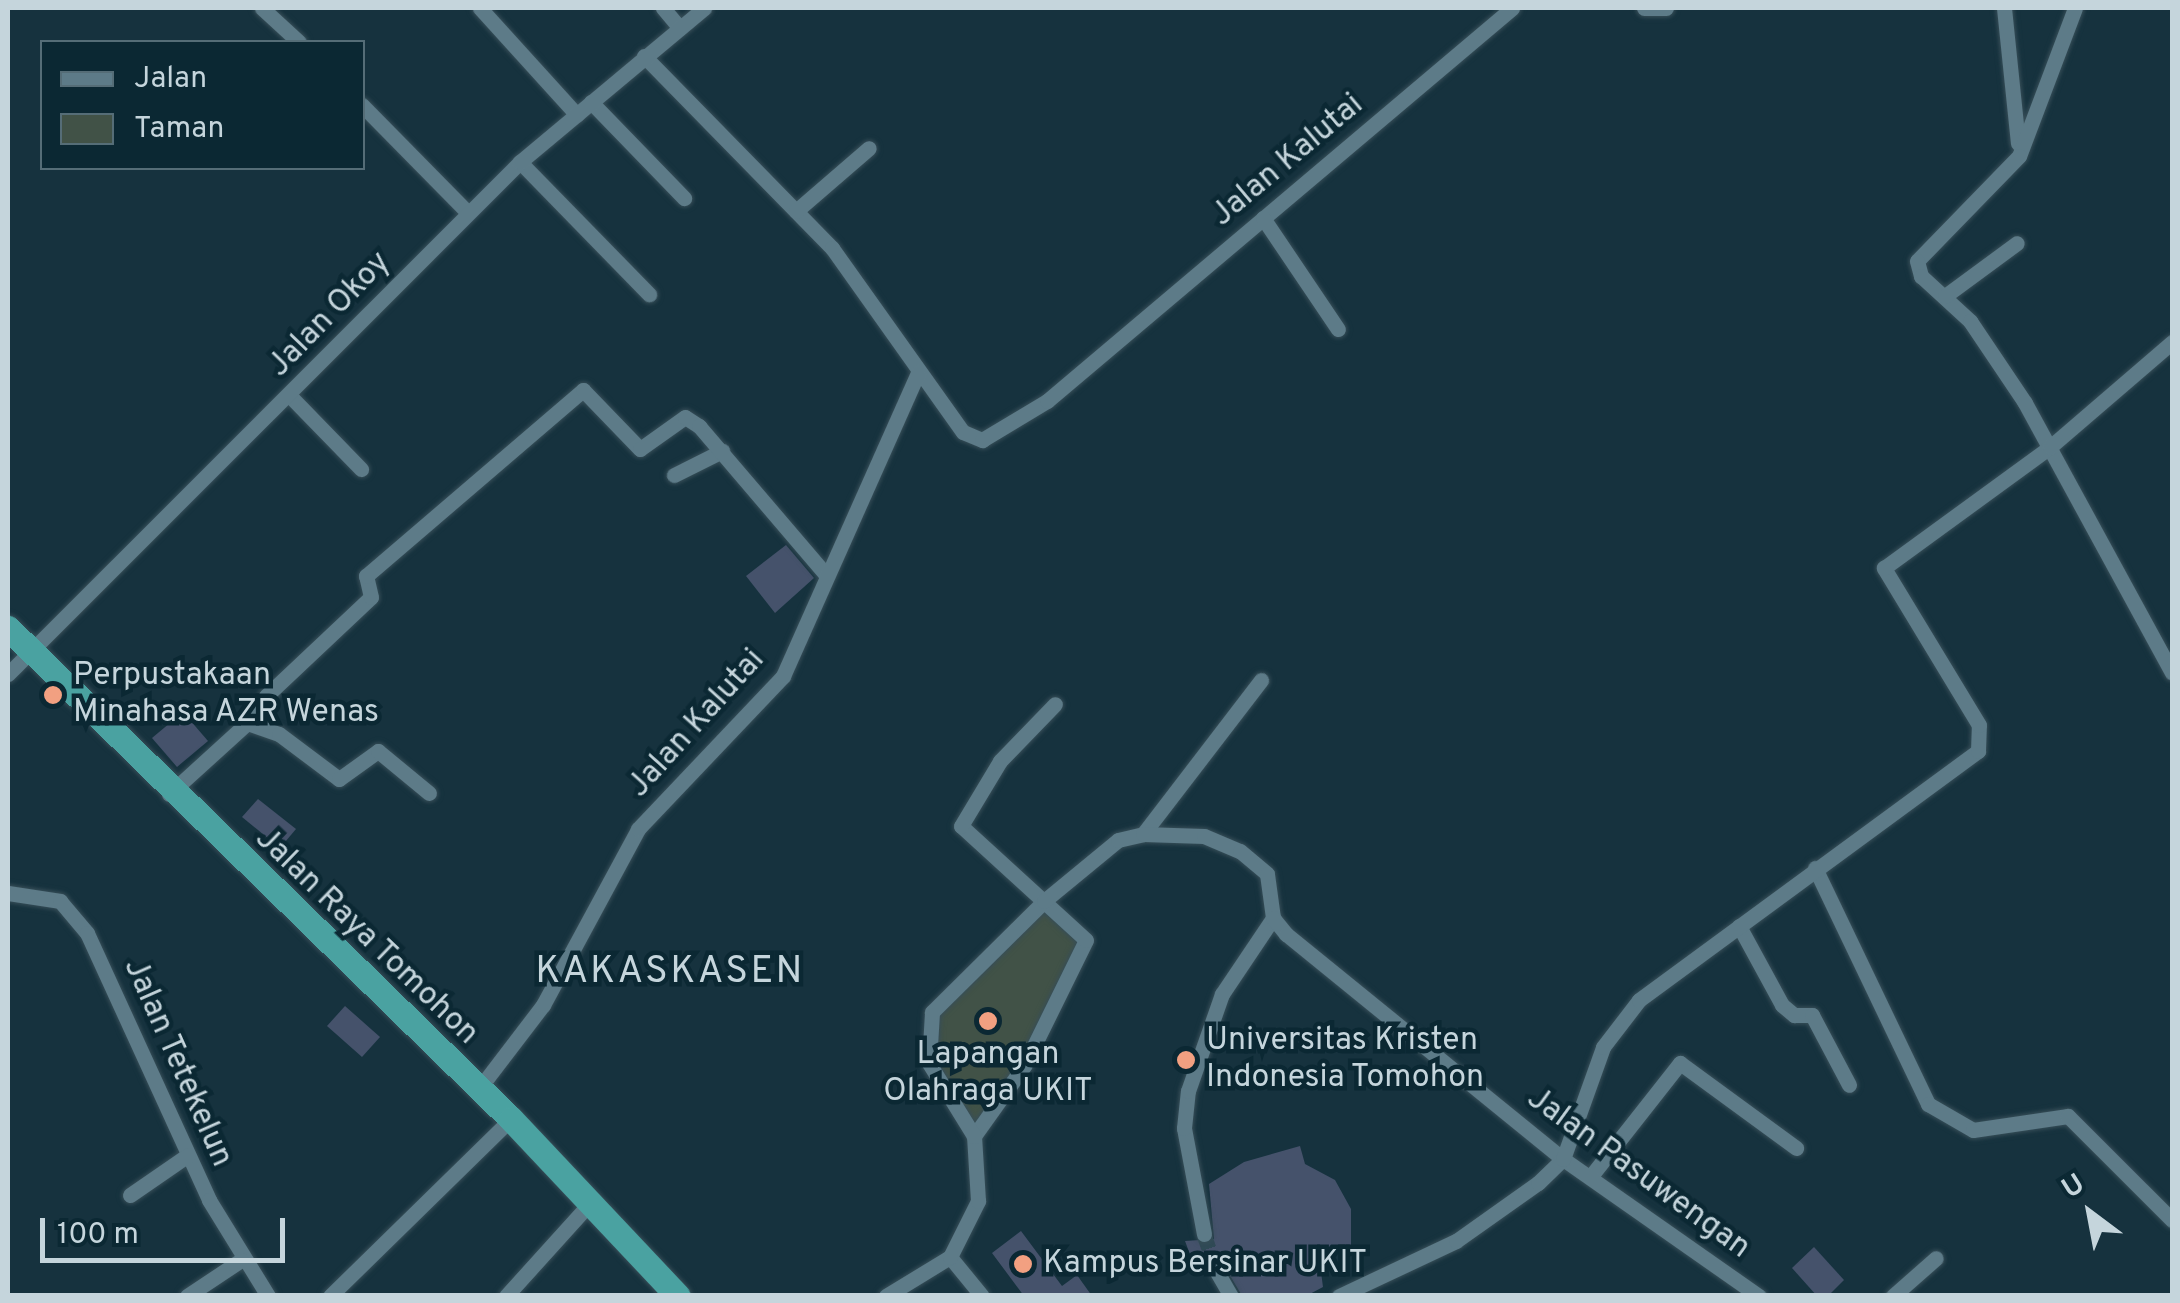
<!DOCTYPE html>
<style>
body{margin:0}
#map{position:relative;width:2180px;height:1303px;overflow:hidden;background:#16323e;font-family:Overpass,sans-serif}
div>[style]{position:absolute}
.green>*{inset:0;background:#415247}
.building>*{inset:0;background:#45526b}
.minor-tunnel>*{height:15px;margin-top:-7.5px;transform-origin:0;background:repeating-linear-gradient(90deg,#304a56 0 15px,transparent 0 23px)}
.roads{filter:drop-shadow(0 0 2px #374e58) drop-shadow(0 0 2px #374e58)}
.minor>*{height:15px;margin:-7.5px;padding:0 7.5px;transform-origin:7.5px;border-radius:7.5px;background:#5d7b88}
.trunk>*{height:25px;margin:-12.5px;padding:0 12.5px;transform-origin:12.5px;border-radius:12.5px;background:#4aa2a1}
.dots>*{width:28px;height:28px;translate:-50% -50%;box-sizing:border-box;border:5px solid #0b2833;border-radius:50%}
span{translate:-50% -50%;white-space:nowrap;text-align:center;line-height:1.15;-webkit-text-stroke:9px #0b2833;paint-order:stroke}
.street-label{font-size:32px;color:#c5d5dc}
.poi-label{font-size:32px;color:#c5d5dc}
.left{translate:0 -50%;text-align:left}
.quarter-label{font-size:38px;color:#c5d5dc;letter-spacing:2.5px}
.frame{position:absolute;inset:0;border:10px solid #c5d5dc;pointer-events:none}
.legend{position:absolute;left:40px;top:40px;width:325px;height:130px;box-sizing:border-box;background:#0b2833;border:2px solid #556d77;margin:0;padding:12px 18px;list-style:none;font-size:30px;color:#c5d5dc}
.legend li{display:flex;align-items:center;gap:20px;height:50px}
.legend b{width:50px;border:2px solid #556d77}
.north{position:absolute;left:2040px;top:1163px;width:100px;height:100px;-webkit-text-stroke:8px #0b2833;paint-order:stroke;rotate:328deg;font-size:28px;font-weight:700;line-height:40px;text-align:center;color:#c5d5dc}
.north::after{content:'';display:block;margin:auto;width:35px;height:45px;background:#c5d5dc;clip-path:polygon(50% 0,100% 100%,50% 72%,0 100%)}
.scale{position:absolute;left:40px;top:1218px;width:245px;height:45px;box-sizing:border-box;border:5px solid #c5d5dc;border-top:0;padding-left:12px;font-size:30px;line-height:35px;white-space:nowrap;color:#c5d5dc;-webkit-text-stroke:8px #0b2833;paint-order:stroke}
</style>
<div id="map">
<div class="green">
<i style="clip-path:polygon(1044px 901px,1081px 929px,1067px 982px,974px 1136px,934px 1074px,932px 1012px)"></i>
</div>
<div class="building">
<i style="clip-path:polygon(786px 545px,814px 578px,775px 613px,746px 576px)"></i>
<i style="clip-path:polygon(183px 712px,208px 741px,177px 767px,152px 738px)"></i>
<i style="clip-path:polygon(258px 799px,296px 829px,280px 848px,242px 817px)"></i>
<i style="clip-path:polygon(345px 1006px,380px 1037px,362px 1057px,327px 1026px)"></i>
<i style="clip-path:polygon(1300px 1146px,1305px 1164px,1335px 1180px,1351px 1209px,1351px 1245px,1334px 1247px,1336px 1269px,1321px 1272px,1323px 1287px,1306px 1296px,1242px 1296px,1222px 1262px,1196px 1271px,1185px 1241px,1214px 1239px,1209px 1184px,1244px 1162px)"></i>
<i style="clip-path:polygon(1021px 1231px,1062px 1286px,1077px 1275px,1092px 1296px,1024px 1296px,992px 1253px)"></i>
<i style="clip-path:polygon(1814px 1247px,1844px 1280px,1828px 1296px,1817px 1296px,1792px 1268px)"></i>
</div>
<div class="minor-tunnel">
<i style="left:1204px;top:1234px;width:40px;rotate:71.1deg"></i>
</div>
<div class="roads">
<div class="minor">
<i style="left:262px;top:8px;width:50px;rotate:42.6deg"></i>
<i style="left:480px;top:8px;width:144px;rotate:47.8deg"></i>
<i style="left:663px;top:8px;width:26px;rotate:50deg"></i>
<i style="left:1644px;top:8px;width:22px"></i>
<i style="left:2004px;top:8px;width:136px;rotate:84.1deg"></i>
<i style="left:2075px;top:8px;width:158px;rotate:110.7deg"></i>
<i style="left:2019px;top:156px;width:146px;rotate:134.2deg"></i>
<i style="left:1917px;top:261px;width:16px;rotate:75deg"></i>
<i style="left:1921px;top:276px;width:67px;rotate:42.6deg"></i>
<i style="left:1970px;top:321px;width:99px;rotate:56.1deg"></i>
<i style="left:2025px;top:403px;width:307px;rotate:61.4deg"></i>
<i style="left:644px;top:56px;width:269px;rotate:45.6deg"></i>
<i style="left:832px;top:248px;width:226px;rotate:54.6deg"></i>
<i style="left:963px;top:432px;width:21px;rotate:23deg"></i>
<i style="left:982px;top:440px;width:76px;rotate:-31deg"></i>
<i style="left:1047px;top:401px;width:609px;rotate:-40.2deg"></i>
<i style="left:591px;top:102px;width:134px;rotate:45.9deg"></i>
<i style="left:362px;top:105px;width:150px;rotate:45.5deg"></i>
<i style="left:520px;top:162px;width:185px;rotate:45.7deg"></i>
<i style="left:796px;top:211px;width:96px;rotate:-40.8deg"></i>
<i style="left:1263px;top:218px;width:134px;rotate:56deg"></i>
<i style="left:1945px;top:296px;width:89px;rotate:-36.4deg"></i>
<i style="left:290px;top:396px;width:102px;rotate:45.8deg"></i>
<i style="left:674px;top:475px;width:54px;rotate:-26.6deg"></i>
<i style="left:8px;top:674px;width:724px;rotate:-45deg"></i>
<i style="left:520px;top:162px;width:240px;rotate:-39.9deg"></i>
<i style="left:253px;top:723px;width:30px;rotate:-64deg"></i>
<i style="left:266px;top:696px;width:144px;rotate:-43.3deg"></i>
<i style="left:371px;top:597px;width:22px;rotate:-103deg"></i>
<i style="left:366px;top:576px;width:286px;rotate:-40.6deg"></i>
<i style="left:583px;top:390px;width:82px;rotate:46deg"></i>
<i style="left:640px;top:449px;width:55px;rotate:-35.4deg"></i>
<i style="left:685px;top:417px;width:17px;rotate:33deg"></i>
<i style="left:699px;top:426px;width:197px;rotate:49.5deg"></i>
<i style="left:169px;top:794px;width:105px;rotate:-42.3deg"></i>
<i style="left:247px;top:723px;width:34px;rotate:19deg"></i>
<i style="left:279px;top:734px;width:75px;rotate:36.9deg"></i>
<i style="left:339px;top:779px;width:48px;rotate:-35.7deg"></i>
<i style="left:378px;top:751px;width:66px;rotate:39.5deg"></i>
<i style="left:1143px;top:834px;width:194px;rotate:-52.5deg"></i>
<i style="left:1815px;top:868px;width:262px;rotate:64.4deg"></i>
<i style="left:1928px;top:1104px;width:52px;rotate:30deg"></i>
<i style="left:1973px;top:1130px;width:96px;rotate:-8.4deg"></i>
<i style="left:2068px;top:1116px;width:147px;rotate:45deg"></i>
<i style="left:8px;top:893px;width:53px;rotate:8.7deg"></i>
<i style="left:60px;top:901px;width:42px;rotate:49.8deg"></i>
<i style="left:87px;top:933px;width:294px;rotate:65.4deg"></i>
<i style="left:209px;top:1200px;width:113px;rotate:58.4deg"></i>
<i style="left:1739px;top:926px;width:90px;rotate:61.4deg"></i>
<i style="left:1782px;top:1005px;width:16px;rotate:40deg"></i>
<i style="left:1794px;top:1015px;width:18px"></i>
<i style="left:1812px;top:1015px;width:79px;rotate:62.1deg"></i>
<i style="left:478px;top:1090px;width:107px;rotate:-52.6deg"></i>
<i style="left:543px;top:1005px;width:200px;rotate:-61.6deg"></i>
<i style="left:638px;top:829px;width:211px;rotate:-46.5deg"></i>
<i style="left:783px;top:676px;width:332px;rotate:-66deg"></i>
<i style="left:974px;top:1136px;width:86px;rotate:-54.5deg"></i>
<i style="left:1024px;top:1066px;width:140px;rotate:-63.8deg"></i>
<i style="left:1086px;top:940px;width:169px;rotate:-137.6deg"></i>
<i style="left:961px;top:826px;width:76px;rotate:-59deg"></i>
<i style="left:1000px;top:761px;width:79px;rotate:-46deg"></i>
<i style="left:1591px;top:1176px;width:144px;rotate:-51.8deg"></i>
<i style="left:1680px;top:1063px;width:144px;rotate:36.2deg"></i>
<i style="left:130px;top:1195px;width:70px;rotate:-34.6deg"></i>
<i style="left:1204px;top:1234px;width:108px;rotate:-100.7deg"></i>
<i style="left:1184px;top:1128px;width:37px;rotate:-84deg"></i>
<i style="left:1188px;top:1091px;width:103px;rotate:-70.7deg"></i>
<i style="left:1222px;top:994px;width:92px;rotate:-56.1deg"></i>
<i style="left:950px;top:1257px;width:50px;rotate:50.6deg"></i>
<i style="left:1217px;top:1272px;width:28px;rotate:60deg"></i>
<i style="left:187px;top:1296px;width:65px;rotate:-33.7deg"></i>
<i style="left:330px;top:1296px;width:253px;rotate:-44.4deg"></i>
<i style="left:506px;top:1296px;width:124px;rotate:-47.9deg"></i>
<i style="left:886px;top:1296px;width:75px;rotate:-31.4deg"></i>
<i style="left:950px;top:1257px;width:63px;rotate:-63.4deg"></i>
<i style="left:978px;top:1201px;width:65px;rotate:-93.5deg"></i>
<i style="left:974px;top:1136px;width:86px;rotate:-121.7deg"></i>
<i style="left:929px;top:1063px;width:51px;rotate:-86.6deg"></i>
<i style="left:932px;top:1012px;width:158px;rotate:-44.7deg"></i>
<i style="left:1044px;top:901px;width:96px;rotate:-39.5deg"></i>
<i style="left:1118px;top:840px;width:26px;rotate:-13deg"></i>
<i style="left:1143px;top:834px;width:61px;rotate:1.9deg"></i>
<i style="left:1204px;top:836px;width:39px;rotate:23deg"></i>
<i style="left:1240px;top:851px;width:35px;rotate:40deg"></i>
<i style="left:1267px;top:874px;width:44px;rotate:82.2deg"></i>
<i style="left:1273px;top:918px;width:21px;rotate:51deg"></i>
<i style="left:1286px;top:934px;width:357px;rotate:39.1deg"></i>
<i style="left:1563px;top:1159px;width:239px;rotate:35deg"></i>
<i style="left:1339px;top:1296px;width:129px;rotate:-25.2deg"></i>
<i style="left:1456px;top:1241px;width:100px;rotate:-35.3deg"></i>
<i style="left:1538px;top:1183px;width:35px;rotate:-44deg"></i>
<i style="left:1563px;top:1159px;width:119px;rotate:-70.3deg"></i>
<i style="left:1603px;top:1047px;width:59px;rotate:-52.5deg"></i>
<i style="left:1639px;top:1000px;width:421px;rotate:-36.3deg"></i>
<i style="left:1978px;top:751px;width:26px;rotate:-88deg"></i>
<i style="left:1979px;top:725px;width:184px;rotate:-121.2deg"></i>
<i style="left:1884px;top:568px;width:205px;rotate:-36.1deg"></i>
<i style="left:2050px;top:447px;width:161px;rotate:-40.7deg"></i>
<i style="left:1893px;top:1296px;width:57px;rotate:-41.5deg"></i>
</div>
<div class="trunk">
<i style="left:8px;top:628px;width:703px;rotate:44.31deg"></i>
<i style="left:511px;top:1119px;width:243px;rotate:46.7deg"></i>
</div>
</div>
<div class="dots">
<i style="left:53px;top:695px;background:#f2a081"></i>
<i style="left:988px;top:1021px;background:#f2a081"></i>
<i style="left:1186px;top:1060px;background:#f2a081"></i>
<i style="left:1023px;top:1264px;background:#f2a081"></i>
</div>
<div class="street-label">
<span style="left:1288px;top:161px;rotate:-40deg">Jalan Kalutai</span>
<span style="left:330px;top:315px;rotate:-46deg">Jalan Okoy</span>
<span style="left:697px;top:724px;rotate:-48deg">Jalan Kalutai</span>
<span style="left:366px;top:937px;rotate:44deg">Jalan Raya Tomohon</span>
<span style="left:177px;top:1063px;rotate:66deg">Jalan Tetekelun</span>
<span style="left:1638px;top:1174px;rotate:36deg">Jalan Pasuwengan</span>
</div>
<div class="poi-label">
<span class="left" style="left:73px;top:695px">Perpustakaan<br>Minahasa AZR Wenas</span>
<span class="left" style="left:1206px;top:1060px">Universitas Kristen<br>Indonesia Tomohon</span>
<span style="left:988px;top:1074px">Lapangan<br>Olahraga UKIT</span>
<span class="left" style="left:1043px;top:1264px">Kampus Bersinar UKIT</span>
</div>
<div class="quarter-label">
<span style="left:670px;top:973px">KAKASKASEN</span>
</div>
<div class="frame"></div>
<ul class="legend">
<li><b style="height:12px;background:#5d7b88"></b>Jalan</li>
<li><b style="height:28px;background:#415247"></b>Taman</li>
</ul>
<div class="north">U</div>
<div class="scale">100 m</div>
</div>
